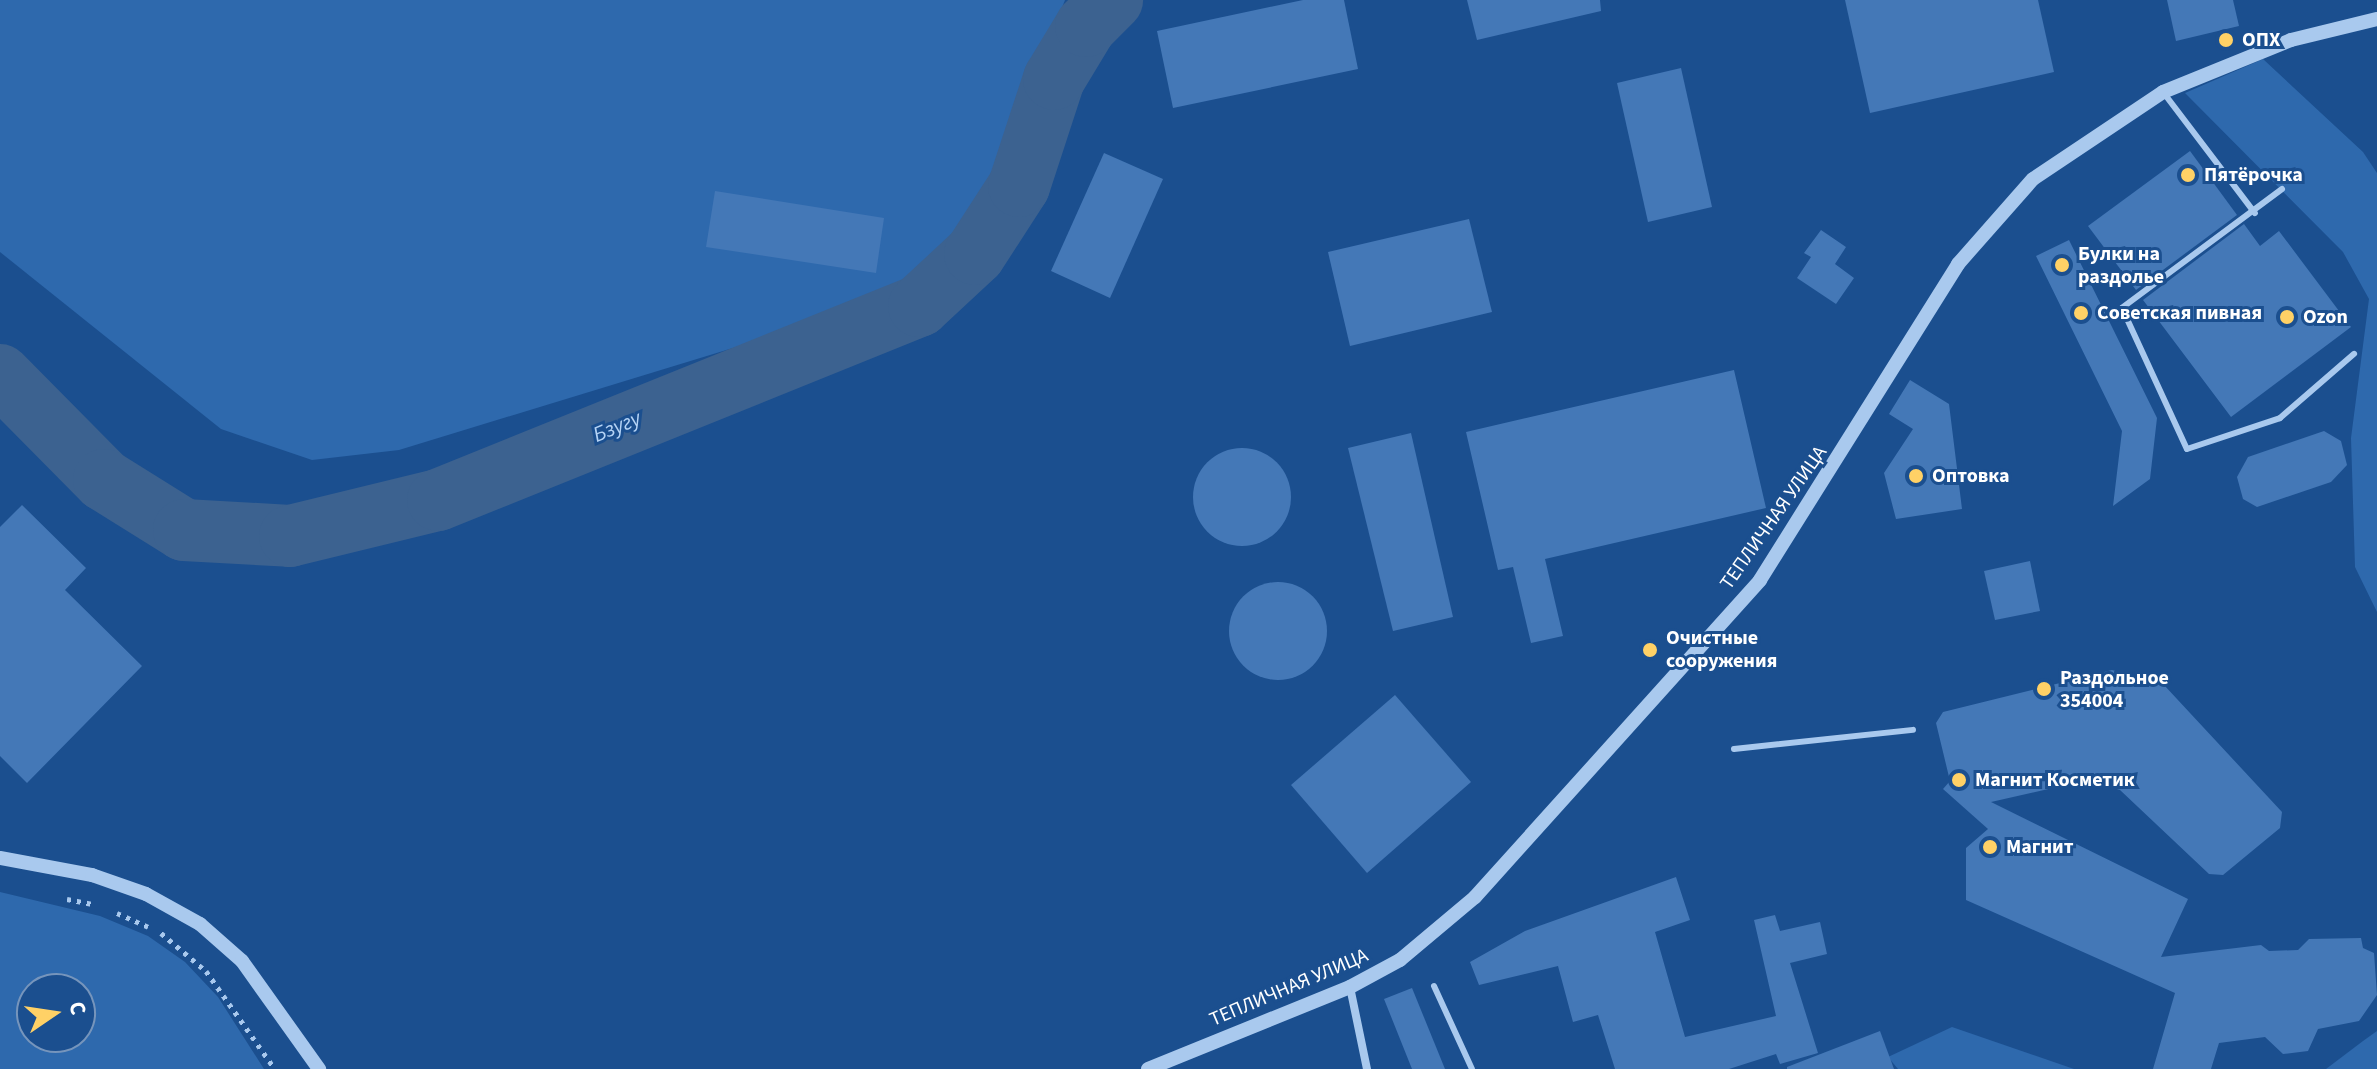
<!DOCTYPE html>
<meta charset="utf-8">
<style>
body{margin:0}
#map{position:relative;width:2377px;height:1069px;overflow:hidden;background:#1b4f8f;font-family:"Source Sans 3",sans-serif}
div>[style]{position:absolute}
.green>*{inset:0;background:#2e69ad}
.river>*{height:62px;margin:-31px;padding:0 31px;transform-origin:31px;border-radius:31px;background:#3c6290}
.building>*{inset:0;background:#4478b7}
.round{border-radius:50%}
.path>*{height:5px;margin-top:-2.5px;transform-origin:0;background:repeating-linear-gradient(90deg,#a9c9ee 0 4px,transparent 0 10px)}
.service>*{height:6px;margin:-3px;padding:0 3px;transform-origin:3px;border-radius:3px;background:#a9c9ee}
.minor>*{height:8px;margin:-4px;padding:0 4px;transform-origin:4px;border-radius:4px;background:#a9c9ee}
.tertiary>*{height:14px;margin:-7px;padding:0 7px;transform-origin:7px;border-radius:7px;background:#a9c9ee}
.dots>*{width:22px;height:22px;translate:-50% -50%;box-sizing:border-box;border:4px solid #1b4f8f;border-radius:50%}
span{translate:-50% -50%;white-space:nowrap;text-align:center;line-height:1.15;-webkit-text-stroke:6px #1b4f8f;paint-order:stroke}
.poi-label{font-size:20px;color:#fff;font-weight:700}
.left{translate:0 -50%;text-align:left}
.street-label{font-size:20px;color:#fff}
.water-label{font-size:22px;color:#b5d3f5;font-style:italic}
.north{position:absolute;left:16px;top:973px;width:80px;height:80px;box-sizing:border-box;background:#1b4f8f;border:2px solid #7695bc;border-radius:50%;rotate:77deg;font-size:22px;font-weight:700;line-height:32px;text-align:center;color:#fff}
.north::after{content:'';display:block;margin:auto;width:28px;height:36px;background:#ffd166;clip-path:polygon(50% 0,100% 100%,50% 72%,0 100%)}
</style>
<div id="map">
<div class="green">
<i style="clip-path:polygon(0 0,1065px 0,956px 280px,399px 450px,312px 460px,221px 429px,0 252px)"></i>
<i style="clip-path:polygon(2263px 59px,2363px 152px,2377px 173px,2377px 612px,2355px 567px,2351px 438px,2369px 299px,2343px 252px,2185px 93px)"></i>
<i style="clip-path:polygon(evenodd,0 892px,100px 916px,148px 936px,185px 962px,218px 997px,264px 1069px,0 1069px,0 892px,32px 989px,80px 989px,80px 1037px,32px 1037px,32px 989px)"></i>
<i style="clip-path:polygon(1952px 1027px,2074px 1069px,1898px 1069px,1888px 1057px)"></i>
<i style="clip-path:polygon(2377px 1031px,2377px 1069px,2326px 1069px,2363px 1041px)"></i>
</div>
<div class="river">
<i style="left:0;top:375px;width:148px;rotate:45.3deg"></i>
<i style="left:104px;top:480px;width:94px;rotate:32deg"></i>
<i style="left:184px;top:530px;width:106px;rotate:3.2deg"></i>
<i style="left:290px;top:536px;width:152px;rotate:-13.7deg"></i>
<i style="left:438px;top:500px;width:519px;rotate:-21.97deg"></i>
<i style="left:919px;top:306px;width:76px;rotate:-42.9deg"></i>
<i style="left:975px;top:254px;width:81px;rotate:-57.1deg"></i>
<i style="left:1019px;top:186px;width:113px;rotate:-71.9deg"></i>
<i style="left:1054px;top:79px;width:62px;rotate:-58.9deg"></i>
<i style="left:1086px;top:26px;width:37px;rotate:-45deg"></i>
</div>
<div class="building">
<i style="clip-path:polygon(1303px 0,1344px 0,1358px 69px,1173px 108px,1157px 31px)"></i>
<i style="clip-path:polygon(1467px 0,1600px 0,1601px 11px,1477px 40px)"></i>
<i style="clip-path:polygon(1845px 0,2038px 0,2054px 72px,1870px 113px)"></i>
<i style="clip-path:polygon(2167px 0,2233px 0,2239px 26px,2176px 41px)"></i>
<i style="clip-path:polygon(1681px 68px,1712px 207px,1648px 222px,1617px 83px)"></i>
<i style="clip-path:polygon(2190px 151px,2237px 215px,2136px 290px,2088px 226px)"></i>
<i style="clip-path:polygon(1104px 153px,1163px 179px,1110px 298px,1051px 271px)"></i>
<i style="clip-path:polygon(715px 191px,884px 218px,876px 273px,706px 247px)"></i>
<i style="clip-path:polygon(1469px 219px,1492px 312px,1350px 346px,1328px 252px)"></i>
<i style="clip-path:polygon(2244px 224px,2260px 246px,2279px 231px,2351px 327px,2231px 417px,2143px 300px)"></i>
<i style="clip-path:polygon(1821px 230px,1846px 247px,1835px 264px,1854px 278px,1836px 304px,1797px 278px,1811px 257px,1804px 253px)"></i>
<i style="clip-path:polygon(2069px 240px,2157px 418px,2150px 479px,2113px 506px,2122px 431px,2036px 256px)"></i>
<i style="clip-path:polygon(1734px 370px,1766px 508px,1545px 559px,1563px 636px,1531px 643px,1513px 567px,1498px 570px,1466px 432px)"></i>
<i style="clip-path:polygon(1910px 380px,1949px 404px,1962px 509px,1896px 519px,1884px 473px,1913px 429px,1889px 414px)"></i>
<i style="clip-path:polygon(2324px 431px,2341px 441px,2347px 465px,2331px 482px,2257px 507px,2243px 499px,2237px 477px,2248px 457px)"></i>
<i style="clip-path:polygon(1411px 433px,1453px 617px,1393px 631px,1348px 448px)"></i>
<i class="round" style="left:1193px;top:448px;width:98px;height:98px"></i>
<i style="clip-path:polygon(22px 505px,86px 568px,65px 590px,142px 666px,27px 783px,0 756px,0 527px)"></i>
<i style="clip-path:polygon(2030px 561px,2040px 611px,1995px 620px,1984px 571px)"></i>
<i class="round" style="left:1229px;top:582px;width:98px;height:98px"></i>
<i style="clip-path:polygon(2112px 670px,2164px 685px,2282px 812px,2280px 828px,2223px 875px,2209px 874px,2120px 790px,2088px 780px,1991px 802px,2188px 899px,2161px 957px,2261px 945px,2269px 951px,2298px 950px,2309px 939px,2361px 938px,2363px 948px,2374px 953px,2377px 995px,2359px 1021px,2318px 1029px,2308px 1051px,2283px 1054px,2265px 1037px,2219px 1043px,2211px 1069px,2153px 1069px,2175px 993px,1966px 900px,1966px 848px,1988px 829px,1943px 789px,1950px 781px,1936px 723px,1943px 712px)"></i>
<i style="clip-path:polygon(1395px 695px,1471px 782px,1367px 873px,1291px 785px)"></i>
<i style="clip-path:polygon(1676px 877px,1690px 920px,1655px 932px,1685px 1037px,1776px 1016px,1754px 920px,1775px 915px,1780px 931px,1820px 922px,1827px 954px,1790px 963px,1818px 1053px,1780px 1064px,1776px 1054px,1729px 1069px,1615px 1069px,1598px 1015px,1573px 1022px,1558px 966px,1479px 985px,1470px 962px,1525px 931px)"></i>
<i style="clip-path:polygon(1412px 988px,1445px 1069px,1412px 1069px,1384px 999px)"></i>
<i style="clip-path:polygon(1880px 1031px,1894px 1069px,1787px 1069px,1787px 1067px)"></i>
</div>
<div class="path">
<i style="left:67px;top:899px;width:26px;rotate:11deg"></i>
<i style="left:117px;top:913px;width:34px;rotate:24deg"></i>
<i style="left:161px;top:933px;width:59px;rotate:40.2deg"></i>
<i style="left:206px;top:971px;width:120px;rotate:54.9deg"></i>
</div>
<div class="service">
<i style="left:2163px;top:92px;width:152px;rotate:52.8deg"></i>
<i style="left:2282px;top:189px;width:199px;rotate:143.4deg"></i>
<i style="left:2122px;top:308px;width:155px;rotate:65.3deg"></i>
<i style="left:2187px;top:449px;width:98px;rotate:-18.4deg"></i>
<i style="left:2280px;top:418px;width:98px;rotate:-40.9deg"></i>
<i style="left:1734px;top:749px;width:180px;rotate:-6.1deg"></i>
<i style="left:1434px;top:986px;width:91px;rotate:65.4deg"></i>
</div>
<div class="minor">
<i style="left:1350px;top:987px;width:84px;rotate:78.3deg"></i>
</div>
<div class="tertiary">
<i style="left:0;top:858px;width:94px;rotate:10.5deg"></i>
<i style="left:92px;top:875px;width:57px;rotate:19.4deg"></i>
<i style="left:146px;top:894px;width:62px;rotate:29.1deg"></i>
<i style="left:200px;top:924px;width:56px;rotate:41.4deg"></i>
<i style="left:242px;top:961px;width:133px;rotate:54.5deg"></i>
<i style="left:1148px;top:1069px;width:218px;rotate:-22.1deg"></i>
<i style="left:1350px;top:987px;width:57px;rotate:-28.4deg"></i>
<i style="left:1400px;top:960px;width:98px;rotate:-40deg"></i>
<i style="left:1475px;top:897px;width:426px;rotate:-48deg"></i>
<i style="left:1760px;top:580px;width:373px;rotate:-57.9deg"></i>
<i style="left:1958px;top:264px;width:113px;rotate:-48.6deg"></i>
<i style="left:2033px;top:179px;width:156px;rotate:-33.8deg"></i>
<i style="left:2163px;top:92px;width:138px;rotate:-22.1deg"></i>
<i style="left:2291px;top:40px;width:89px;rotate:-13.7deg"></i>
</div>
<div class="dots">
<i style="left:2226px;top:40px;background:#ffd166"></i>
<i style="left:2188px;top:175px;background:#ffd166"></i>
<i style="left:2062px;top:265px;background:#ffd166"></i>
<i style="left:2081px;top:313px;background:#ffd166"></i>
<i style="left:2287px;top:317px;background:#ffd166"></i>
<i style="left:1916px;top:476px;background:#ffd166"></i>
<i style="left:1650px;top:650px;background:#ffd166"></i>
<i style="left:2044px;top:689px;background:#ffd166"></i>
<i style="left:1959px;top:780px;background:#ffd166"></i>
<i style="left:1990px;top:847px;background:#ffd166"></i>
</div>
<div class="poi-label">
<span class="left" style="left:2242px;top:40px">ОПХ</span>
<span class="left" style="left:2204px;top:175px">Пятёрочка</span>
<span class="left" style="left:2078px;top:266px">Булки на<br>раздолье</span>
<span class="left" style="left:2097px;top:313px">Советская пивная</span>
<span class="left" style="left:2303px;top:317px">Ozon</span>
<span class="left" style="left:1932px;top:476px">Оптовка</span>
<span class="left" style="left:1666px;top:650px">Очистные<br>сооружения</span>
<span class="left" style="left:2060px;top:690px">Раздольное<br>354004</span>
<span class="left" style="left:1975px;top:780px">Магнит Косметик</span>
<span class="left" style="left:2006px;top:847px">Магнит</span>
</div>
<div class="street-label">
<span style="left:1774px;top:518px;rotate:-55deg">ТЕПЛИЧНАЯ УЛИЦА</span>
<span style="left:1289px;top:988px;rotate:-23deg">ТЕПЛИЧНАЯ УЛИЦА</span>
</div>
<div class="water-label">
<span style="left:617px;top:427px;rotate:-22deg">Бзугу</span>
</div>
<div class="north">С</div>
</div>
